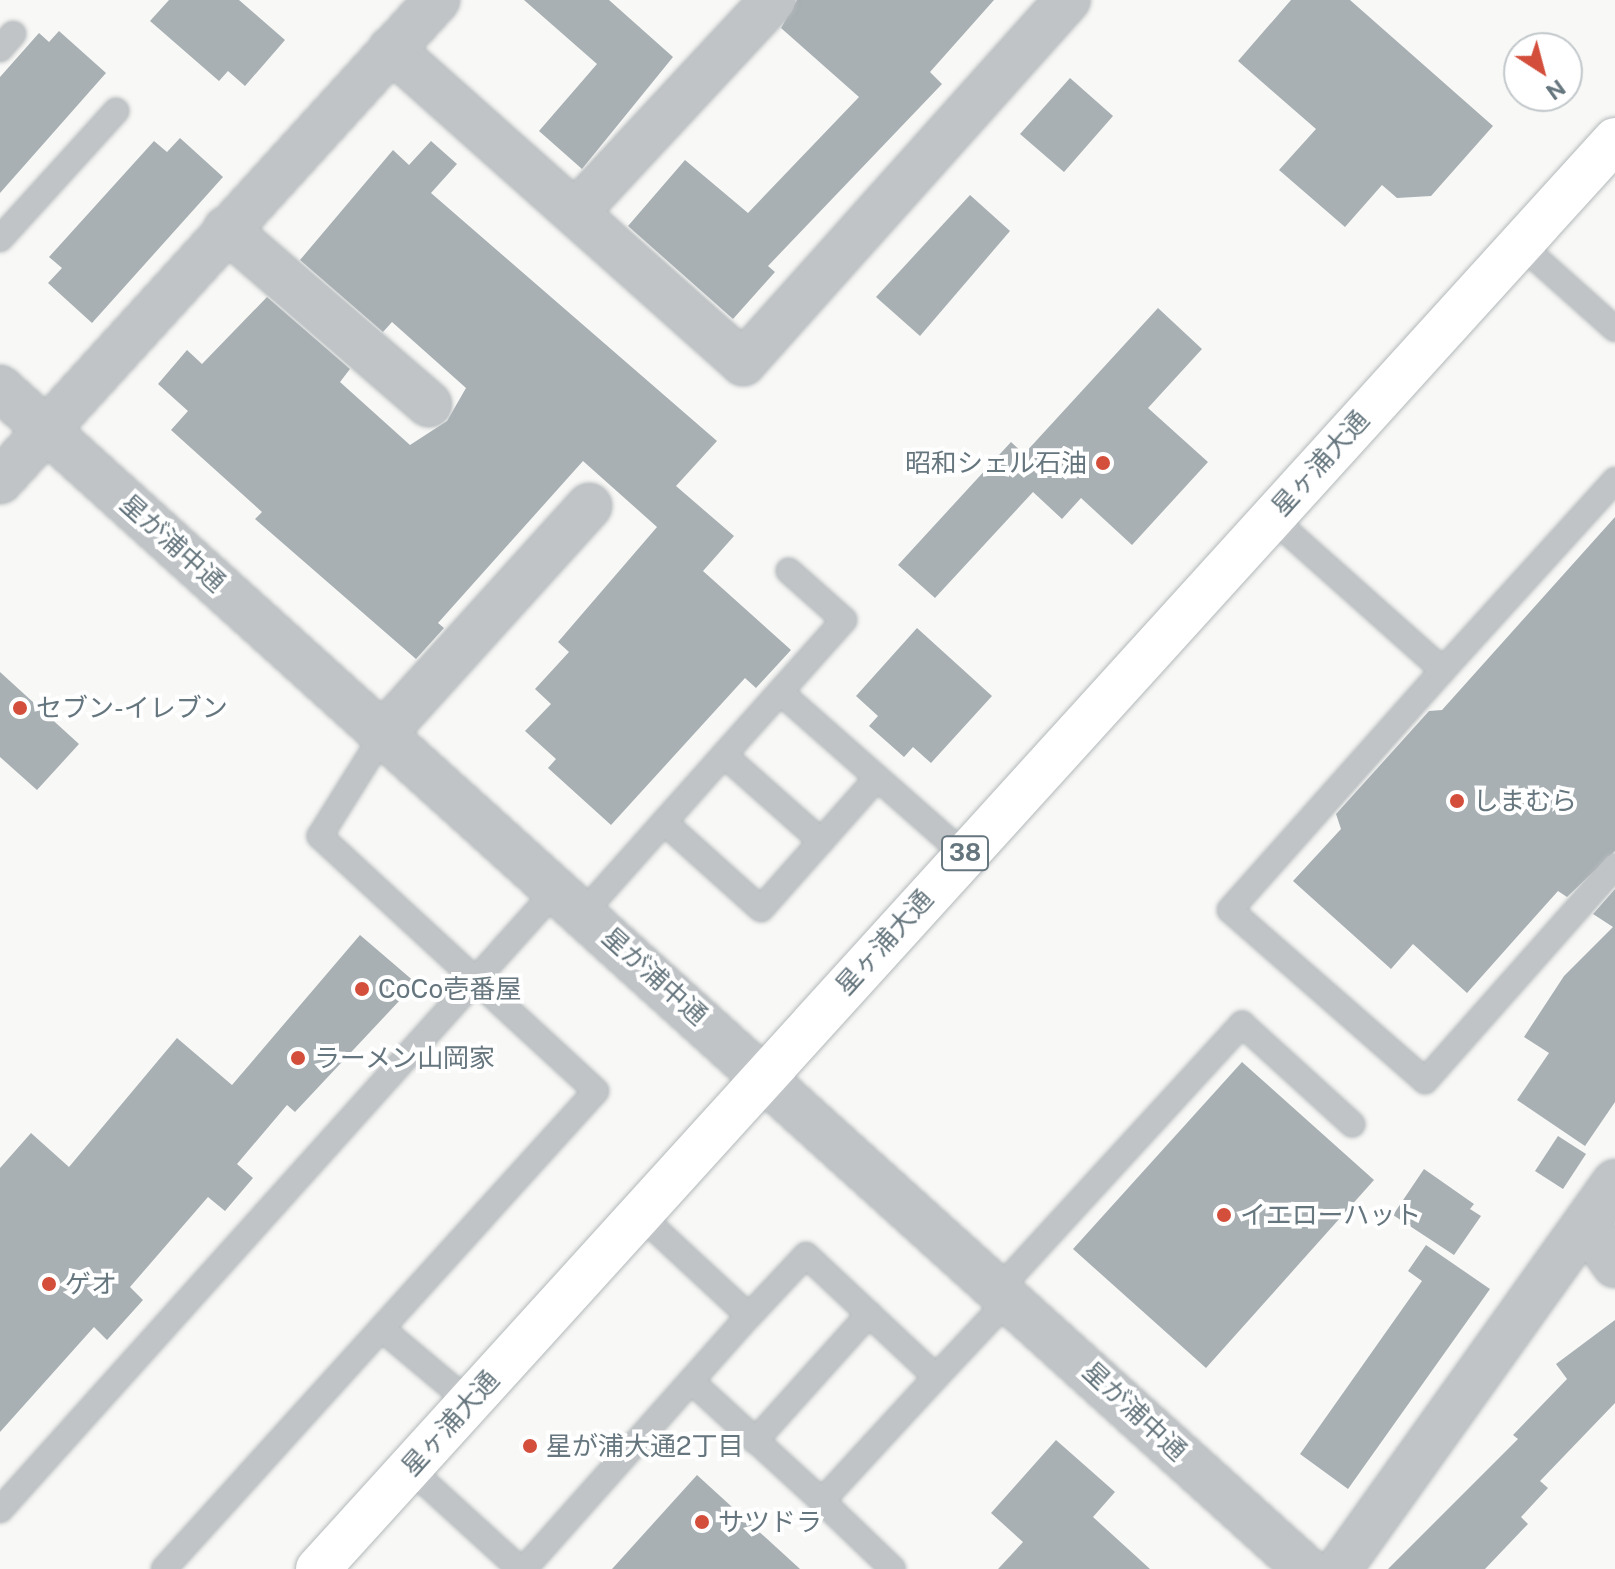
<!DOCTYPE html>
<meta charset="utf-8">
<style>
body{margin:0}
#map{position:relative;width:1615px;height:1569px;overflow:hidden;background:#f8f8f6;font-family:"Public Sans","Noto Sans JP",sans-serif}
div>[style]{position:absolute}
.building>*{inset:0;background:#a8b0b4}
.roads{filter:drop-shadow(0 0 2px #b3b8ba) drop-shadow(0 0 2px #b3b8ba)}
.service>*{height:24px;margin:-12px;padding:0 12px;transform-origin:12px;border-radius:12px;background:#c0c4c7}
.minor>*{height:44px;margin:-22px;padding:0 22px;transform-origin:22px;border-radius:22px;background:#c0c4c7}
.trunk>*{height:44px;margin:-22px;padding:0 22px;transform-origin:22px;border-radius:22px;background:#fff}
.dots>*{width:22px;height:22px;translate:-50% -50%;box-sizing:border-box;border:4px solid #fff;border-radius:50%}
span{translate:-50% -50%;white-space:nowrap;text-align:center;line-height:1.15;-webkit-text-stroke:8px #fff;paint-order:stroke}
.shield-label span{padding:2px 6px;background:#fff;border:2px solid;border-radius:6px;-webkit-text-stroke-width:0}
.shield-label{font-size:24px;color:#66767e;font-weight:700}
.poi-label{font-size:26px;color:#66767e}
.right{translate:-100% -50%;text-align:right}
.left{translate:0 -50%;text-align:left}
.street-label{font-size:26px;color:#66767e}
.north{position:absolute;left:1503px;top:32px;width:80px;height:80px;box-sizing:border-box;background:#fff;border:2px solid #c2c8cb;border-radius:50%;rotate:144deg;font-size:22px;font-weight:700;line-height:32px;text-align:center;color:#66767e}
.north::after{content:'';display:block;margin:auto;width:28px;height:36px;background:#d34e3b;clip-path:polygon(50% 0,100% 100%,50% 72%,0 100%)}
</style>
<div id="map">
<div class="building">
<i style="clip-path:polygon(169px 0,239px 0,285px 40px,245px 86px,228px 71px,219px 81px,150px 21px)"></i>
<i style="clip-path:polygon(524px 0,609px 0,673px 57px,582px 169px,539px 131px,597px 64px)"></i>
<i style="clip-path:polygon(797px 0,994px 0,930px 72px,942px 84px,768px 266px,775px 272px,733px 319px,628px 226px,685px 160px,748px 213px,859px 97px,781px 28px)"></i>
<i style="clip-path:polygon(1291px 0,1350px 0,1493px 126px,1431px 196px,1397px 198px,1382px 185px,1345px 227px,1279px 170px,1316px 129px,1238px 61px)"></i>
<i style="clip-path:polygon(59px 31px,106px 73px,0 193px,0 77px,39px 33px,49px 42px)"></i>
<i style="clip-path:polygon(1070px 78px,1113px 116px,1064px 172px,1020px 134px)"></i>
<i style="clip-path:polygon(180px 138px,223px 177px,92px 323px,48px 283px,62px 268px,49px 257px,154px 141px,167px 152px)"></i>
<i style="clip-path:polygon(431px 141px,457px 164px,431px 193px,717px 441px,676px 486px,734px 536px,703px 571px,791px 650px,756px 688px,745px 678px,611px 825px,548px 768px,556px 759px,525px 731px,551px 704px,535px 689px,569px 652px,558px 642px,657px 527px,583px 461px,438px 623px,444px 628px,416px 659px,255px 519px,262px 512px,171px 430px,188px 411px,158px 384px,187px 350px,202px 364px,267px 297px,350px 369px,340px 382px,410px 445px,447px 421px,466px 388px,392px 322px,383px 332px,300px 260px,393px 150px,409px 165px)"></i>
<i style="clip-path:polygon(970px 195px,1010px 231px,920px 336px,876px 297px)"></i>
<i style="clip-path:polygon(1158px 308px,1202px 349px,1148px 408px,1208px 462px,1132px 545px,1081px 498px,1062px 519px,1033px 492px,935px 598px,898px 565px,1011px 442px,1024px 454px)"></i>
<i style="clip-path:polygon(1615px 517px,1615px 851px,1567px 897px,1558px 891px,1467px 993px,1413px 944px,1391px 969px,1293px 881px,1341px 829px,1336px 814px,1429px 711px,1442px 710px)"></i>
<i style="clip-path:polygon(917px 628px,992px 696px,931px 763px,913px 747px,904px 757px,869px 726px,878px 716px,856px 696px)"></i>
<i style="clip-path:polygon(0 672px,79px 744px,37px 790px,0 757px)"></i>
<i style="clip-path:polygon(1615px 889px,1615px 1102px,1585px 1146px,1517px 1100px,1549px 1053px,1524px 1037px,1564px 976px,1613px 927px,1593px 914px)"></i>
<i style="clip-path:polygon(360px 935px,416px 983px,295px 1112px,287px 1105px,237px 1164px,253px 1178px,225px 1211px,208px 1197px,130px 1287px,143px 1300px,107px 1340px,94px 1327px,0 1432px,0 1168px,31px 1133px,69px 1167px,177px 1038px,232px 1085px)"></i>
<i style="clip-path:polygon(1242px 1062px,1374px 1180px,1206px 1368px,1073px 1249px)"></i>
<i style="clip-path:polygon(1558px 1136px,1586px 1154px,1563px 1189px,1535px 1171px)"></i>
<i style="clip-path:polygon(1424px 1169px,1474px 1204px,1470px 1209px,1481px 1216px,1454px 1255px,1393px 1215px)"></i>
<i style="clip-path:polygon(1426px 1245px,1490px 1289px,1348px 1489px,1300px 1454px,1422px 1281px,1408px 1271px)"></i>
<i style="clip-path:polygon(1615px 1320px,1615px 1403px,1540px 1481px,1548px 1488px,1521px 1517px,1528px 1524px,1485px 1569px,1388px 1569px,1518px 1439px,1513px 1435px,1567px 1379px,1556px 1364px)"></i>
<i style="clip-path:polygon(1056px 1440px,1115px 1492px,1093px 1517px,1150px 1569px,998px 1569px,1023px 1542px,991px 1513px)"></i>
<i style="clip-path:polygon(697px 1475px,800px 1569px,612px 1569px)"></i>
</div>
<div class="roads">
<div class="service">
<i style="left:0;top:49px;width:20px;rotate:-49deg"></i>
<i style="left:0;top:239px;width:173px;rotate:-47.8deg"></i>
<i style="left:1520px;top:244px;width:127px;rotate:41.8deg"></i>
<i style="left:1271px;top:517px;width:230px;rotate:41.7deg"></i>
<i style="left:1443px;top:670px;width:256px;rotate:-47.8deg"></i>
<i style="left:1443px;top:670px;width:321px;rotate:131.6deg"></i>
<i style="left:1230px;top:910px;width:259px;rotate:41.2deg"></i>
<i style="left:1425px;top:1081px;width:287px;rotate:-48.5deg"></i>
<i style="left:780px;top:692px;width:245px;rotate:41.4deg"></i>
<i style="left:724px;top:755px;width:130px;rotate:41.6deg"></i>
<i style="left:664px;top:822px;width:130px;rotate:41.9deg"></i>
<i style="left:761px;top:909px;width:175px;rotate:-48.5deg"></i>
<i style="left:584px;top:912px;width:391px;rotate:-48.3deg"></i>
<i style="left:844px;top:620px;width:74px;rotate:-138.3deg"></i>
<i style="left:638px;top:1213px;width:151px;rotate:42.9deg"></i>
<i style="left:749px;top:1316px;width:83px;rotate:-46.9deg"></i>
<i style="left:806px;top:1255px;width:178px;rotate:43.2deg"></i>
<i style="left:936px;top:1377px;width:110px;rotate:-46.8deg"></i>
<i style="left:1001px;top:1287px;width:357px;rotate:-47.5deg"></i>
<i style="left:1242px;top:1024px;width:149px;rotate:42.3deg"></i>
<i style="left:382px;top:1329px;width:114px;rotate:40deg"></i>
<i style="left:691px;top:1381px;width:178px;rotate:42.5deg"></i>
<i style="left:822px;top:1501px;width:168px;rotate:-47.4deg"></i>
<i style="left:755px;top:1441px;width:171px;rotate:-48.1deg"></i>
<i style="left:409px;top:1468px;width:150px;rotate:42.3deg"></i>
<i style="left:822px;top:1501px;width:98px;rotate:43.8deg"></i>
<i style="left:0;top:1510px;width:834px;rotate:-48.11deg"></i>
<i style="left:164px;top:1569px;width:644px;rotate:-47.89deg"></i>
<i style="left:596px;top:1091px;width:376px;rotate:-137.3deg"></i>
<i style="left:320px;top:836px;width:121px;rotate:-58.1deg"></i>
<i style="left:524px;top:1569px;width:339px;rotate:-48.4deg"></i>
</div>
<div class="minor">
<i style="left:391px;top:49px;width:472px;rotate:41.7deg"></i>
<i style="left:743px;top:363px;width:487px;rotate:-48.2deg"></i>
<i style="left:576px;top:212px;width:289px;rotate:-47.1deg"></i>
<i style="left:226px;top:229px;width:268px;rotate:40.8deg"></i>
<i style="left:0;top:388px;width:1761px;rotate:42.12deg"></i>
<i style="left:0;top:481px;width:650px;rotate:-47.74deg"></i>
<i style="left:384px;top:733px;width:306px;rotate:-47.9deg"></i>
<i style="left:1586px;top:1224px;width:50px;rotate:54.7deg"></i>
<i style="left:1339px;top:1569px;width:475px;rotate:-54.5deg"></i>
</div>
<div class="trunk">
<i style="left:318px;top:1569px;width:1930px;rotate:-47.77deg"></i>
</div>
</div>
<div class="dots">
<i style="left:1103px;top:463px;background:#d34e3b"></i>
<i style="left:20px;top:708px;background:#d34e3b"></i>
<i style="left:1457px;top:801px;background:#d34e3b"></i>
<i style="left:362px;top:989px;background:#d34e3b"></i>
<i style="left:298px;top:1058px;background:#d34e3b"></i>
<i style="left:1224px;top:1215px;background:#d34e3b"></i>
<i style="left:49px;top:1284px;background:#d34e3b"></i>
<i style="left:530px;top:1446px;background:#d34e3b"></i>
<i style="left:702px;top:1522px;background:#d34e3b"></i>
</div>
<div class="shield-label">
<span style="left:965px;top:853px">38</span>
</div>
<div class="poi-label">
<span class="right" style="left:1087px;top:463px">昭和シェル石油</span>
<span class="left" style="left:36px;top:708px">セブン-イレブン</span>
<span class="left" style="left:1473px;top:801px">しまむら</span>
<span class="left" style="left:378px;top:989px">CoCo壱番屋</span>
<span class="left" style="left:314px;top:1058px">ラーメン山岡家</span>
<span class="left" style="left:1240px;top:1215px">イエローハット</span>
<span class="left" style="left:65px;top:1284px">ゲオ</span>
<span class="left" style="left:546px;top:1446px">星が浦大通2丁目</span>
<span class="left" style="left:718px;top:1522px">サツドラ</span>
</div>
<div class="street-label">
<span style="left:1320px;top:463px;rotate:-48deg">星ヶ浦大通</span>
<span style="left:173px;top:543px;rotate:42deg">星が浦中通</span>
<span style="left:884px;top:942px;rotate:-48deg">星ヶ浦大通</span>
<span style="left:655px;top:976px;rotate:42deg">星が浦中通</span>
<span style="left:1135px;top:1411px;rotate:43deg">星が浦中通</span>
<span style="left:450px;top:1423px;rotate:-48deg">星ヶ浦大通</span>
</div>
<div class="north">N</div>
</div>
